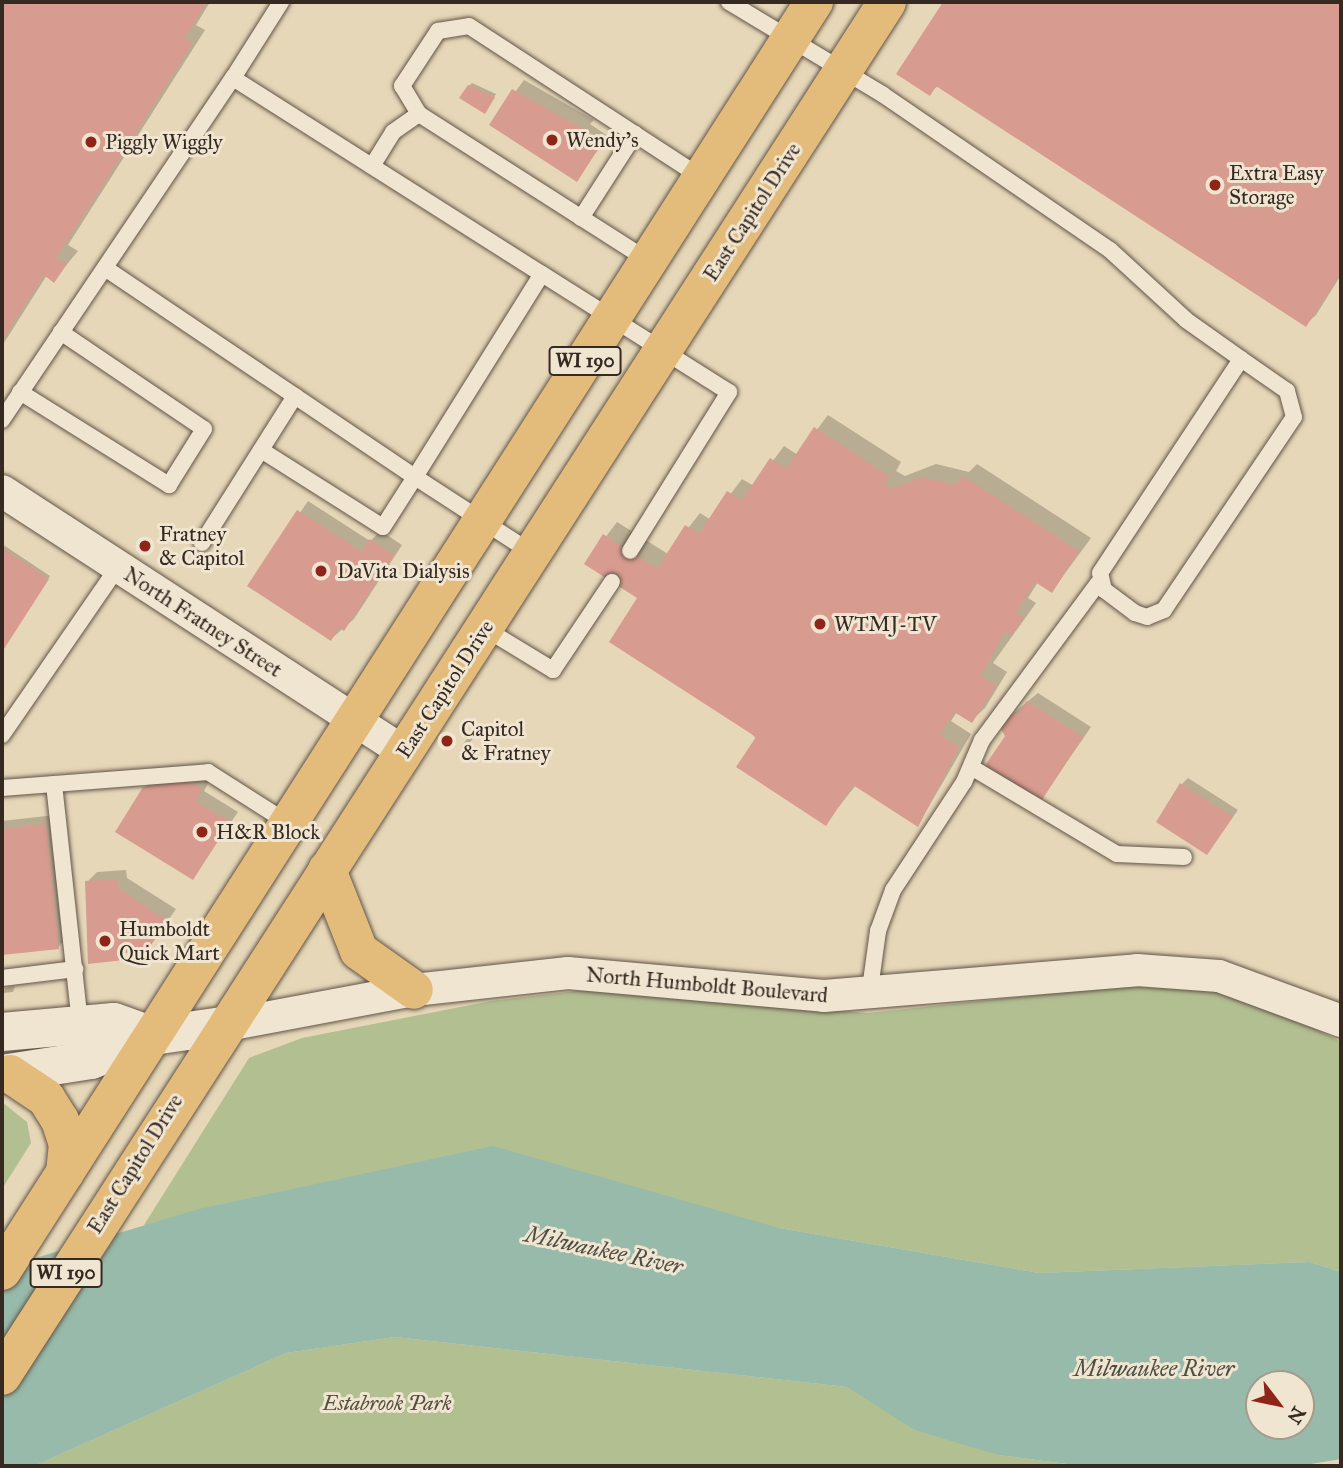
<!DOCTYPE html>
<style>
body{margin:0}
#map{position:relative;width:1343px;height:1468px;overflow:hidden;background:#e6d7b8;font-family:"IM FELL Great Primer",serif}
div>[style]{position:absolute}
.green>*{inset:0;background:#b2bf91}
.water>*{inset:0;background:#97baaa}
.shadow>*{inset:0;background:#0003}
.building>*{inset:0;background:#d89b8f}
.roads{filter:drop-shadow(0 0 2px #615448) drop-shadow(0 0 2px #615448)}
.service>*{height:16px;margin:-8px;padding:0 8px;transform-origin:8px;border-radius:8px;background:#efe5d1}
.minor>*{height:32px;margin:-16px;padding:0 16px;transform-origin:16px;border-radius:16px;background:#efe5d1}
.secondary>*{height:38px;margin:-19px;padding:0 19px;transform-origin:19px;border-radius:19px;background:#efe5d1}
.primary>*{height:38px;margin:-19px;padding:0 19px;transform-origin:19px;border-radius:19px;background:#e3bc7c}
.dots>*{width:19px;height:19px;translate:-50% -50%;box-sizing:border-box;border:4px solid #efe5d1;border-radius:50%}
span{translate:-50% -50%;white-space:nowrap;text-align:center;line-height:1.15;-webkit-text-stroke:6px #efe5d1;paint-order:stroke}
.shield-label span{padding:2px 5px;background:#efe5d1;border:2px solid;border-radius:5px;-webkit-text-stroke-width:0}
.shield-label{font-size:19px;color:#352922;font-weight:700}
.poi-label{font-size:21px;color:#352922}
.left{translate:0 -50%;text-align:left}
.street-label{font-size:21px;color:#352922}
.park-label{font-size:21px;color:#544e3e;font-style:italic}
.water-label{font-size:23px;color:#4e4d44;font-style:italic}
.frame{position:absolute;inset:0;border:4px solid #352922;pointer-events:none}
.north{position:absolute;left:1245px;top:1370px;width:70px;height:70px;box-sizing:border-box;background:#efe5d1;border:2px solid #a59a8b;border-radius:50%;rotate:122deg;font-size:19px;font-weight:700;line-height:28px;text-align:center;color:#352922}
.north::after{content:'';display:block;margin:auto;width:24px;height:32px;background:#8f2418;clip-path:polygon(50% 0,100% 100%,50% 72%,0 100%)}
</style>
<div id="map">
<div class="green">
<i style="clip-path:polygon(1151px 983px,1207px 989px,1275px 1009px,1341px 1042px,1341px 1272px,1310px 1262px,1039px 1273px,779px 1228px,144px 1225px,249px 1058px,302px 1038px,491px 1001px,585px 990px,868px 1013px)"></i>
<i style="clip-path:polygon(2px 1102px,27px 1122px,31px 1143px,2px 1189px)"></i>
<i style="clip-path:polygon(395px 1337px,847px 1387px,998px 1455px,1082px 1466px,34px 1466px,286px 1353px)"></i>
</div>
<div class="water">
<i style="clip-path:polygon(evenodd,493px 1146px,779px 1228px,1039px 1273px,1310px 1262px,1341px 1272px,1341px 1459px,1299px 1466px,1082px 1466px,998px 1455px,915px 1430px,847px 1387px,395px 1337px,286px 1353px,34px 1466px,2px 1466px,2px 1268px,199px 1209px,493px 1146px,1259px 1384px,1301px 1384px,1301px 1426px,1259px 1426px,1259px 1384px)"></i>
</div>
<div class="shadow">
<i style="clip-path:polygon(2px 2px,210px 2px,196px 25px,205px 30px,68px 245px,78px 251px,54px 280px,47px 275px,2px 346px)"></i>
<i style="clip-path:polygon(945px 2px,1341px 2px,1341px 275px,1316px 315px,1306px 324px,939px 85px,929px 94px,898px 74px)"></i>
<i style="clip-path:polygon(524px 80px,594px 120px,590px 124px,608px 136px,577px 179px,491px 125px)"></i>
<i style="clip-path:polygon(472px 83px,496px 94px,487px 109px,469px 86px)"></i>
<i style="clip-path:polygon(828px 415px,901px 462px,896px 471px,905px 476px,936px 464px,969px 472px,977px 464px,1091px 538px,1052px 591px,1038px 582px,1028px 598px,1036px 603px,993px 663px,1007px 672px,985px 708px,971px 721px,957px 712px,951px 721px,971px 734px,918px 825px,856px 785px,826px 823px,639px 598px,586px 563px,617px 522px,668px 554px,700px 513px,711px 520px,742px 479px,754px 486px,784px 446px,798px 455px)"></i>
<i style="clip-path:polygon(308px 501px,370px 541px,381px 531px,402px 545px,354px 619px,331px 639px,250px 586px)"></i>
<i style="clip-path:polygon(2px 544px,50px 576px,2px 651px)"></i>
<i style="clip-path:polygon(1038px 693px,1091px 727px,1040px 801px,1007px 736px,1010px 716px)"></i>
<i style="clip-path:polygon(470px 735px,474px 737px,465px 749px,461px 747px)"></i>
<i style="clip-path:polygon(155px 778px,211px 778px,204px 791px,238px 812px,193px 878px,145px 788px)"></i>
<i style="clip-path:polygon(1188px 778px,1238px 810px,1207px 853px,1182px 784px)"></i>
<i style="clip-path:polygon(55px 815px,68px 937px,58px 947px,2px 953px,2px 821px)"></i>
<i style="clip-path:polygon(126px 870px,127px 878px,176px 909px,141px 959px,130px 952px,89px 962px,87px 882px,97px 872px)"></i>
<i style="clip-path:polygon(15px 986px,13px 992px,3px 993px,5px 988px)"></i>
</div>
<div class="building">
<i style="clip-path:polygon(2px 2px,207px 2px,184px 39px,193px 43px,56px 258px,67px 264px,54px 283px,44px 275px,2px 341px)"></i>
<i style="clip-path:polygon(943px 2px,1341px 2px,1341px 273px,1306px 327px,936px 86px,930px 96px,896px 74px)"></i>
<i style="clip-path:polygon(468px 85px,495px 97px,485px 114px,459px 98px)"></i>
<i style="clip-path:polygon(512px 89px,585px 130px,582px 135px,600px 146px,577px 182px,489px 125px)"></i>
<i style="clip-path:polygon(814px 427px,889px 476px,884px 484px,891px 489px,922px 477px,956px 485px,963px 476px,1079px 551px,1052px 593px,1035px 582px,1016px 612px,1024px 617px,1012px 635px,1005px 631px,981px 676px,996px 685px,972px 723px,954px 712px,940px 735px,959px 747px,918px 827px,853px 785px,826px 826px,736px 767px,756px 737px,609px 642px,637px 598px,584px 564px,603px 534px,657px 569px,685px 525px,699px 534px,727px 491px,742px 500px,770px 458px,786px 469px)"></i>
<i style="clip-path:polygon(297px 510px,362px 552px,369px 539px,394px 555px,344px 631px,339px 627px,331px 641px,247px 586px)"></i>
<i style="clip-path:polygon(2px 548px,49px 579px,2px 652px)"></i>
<i style="clip-path:polygon(1027px 701px,1083px 737px,1040px 803px,984px 767px,1005px 736px,1000px 727px,1009px 714px,1018px 714px)"></i>
<i style="clip-path:polygon(188px 780px,203px 789px,195px 801px,230px 822px,193px 880px,115px 832px,143px 787px)"></i>
<i style="clip-path:polygon(1180px 783px,1233px 817px,1207px 855px,1156px 822px)"></i>
<i style="clip-path:polygon(46px 824px,59px 949px,2px 955px,2px 829px)"></i>
<i style="clip-path:polygon(117px 879px,118px 888px,167px 920px,141px 961px,124px 950px,124px 960px,88px 964px,85px 881px)"></i>
</div>
<div class="roads">
<div class="service">
<i style="left:729px;top:2px;width:179px;rotate:31deg"></i>
<i style="left:882px;top:94px;width:276px;rotate:34.4deg"></i>
<i style="left:1110px;top:250px;width:103px;rotate:42.6deg"></i>
<i style="left:1186px;top:320px;width:67px;rotate:35.3deg"></i>
<i style="left:1241px;top:359px;width:56px;rotate:34.8deg"></i>
<i style="left:1287px;top:391px;width:27px;rotate:75deg"></i>
<i style="left:1294px;top:417px;width:233px;rotate:124deg"></i>
<i style="left:1164px;top:610px;width:18px;rotate:158deg"></i>
<i style="left:1147px;top:617px;width:13px;rotate:-162deg"></i>
<i style="left:1135px;top:613px;width:39px;rotate:-143deg"></i>
<i style="left:1104px;top:590px;width:17px;rotate:-103deg"></i>
<i style="left:1100px;top:573px;width:256px;rotate:-56.6deg"></i>
<i style="left:233px;top:78px;width:90px;rotate:-57.7deg"></i>
<i style="left:372px;top:166px;width:40px;rotate:-58deg"></i>
<i style="left:393px;top:132px;width:32px;rotate:-35deg"></i>
<i style="left:581px;top:218px;width:100px;rotate:-57.3deg"></i>
<i style="left:649px;top:261px;width:273px;rotate:-147.4deg"></i>
<i style="left:419px;top:114px;width:33px;rotate:-121deg"></i>
<i style="left:402px;top:86px;width:66px;rotate:-56.8deg"></i>
<i style="left:438px;top:31px;width:31px;rotate:-9deg"></i>
<i style="left:469px;top:26px;width:278px;rotate:33.1deg"></i>
<i style="left:105px;top:268px;width:374px;rotate:34deg"></i>
<i style="left:415px;top:477px;width:239px;rotate:-58deg"></i>
<i style="left:542px;top:274px;width:221px;rotate:32.3deg"></i>
<i style="left:729px;top:392px;width:187px;rotate:121.9deg"></i>
<i style="left:20px;top:392px;width:176px;rotate:32deg"></i>
<i style="left:169px;top:485px;width:66px;rotate:-58deg"></i>
<i style="left:204px;top:429px;width:173px;rotate:-145.9deg"></i>
<i style="left:2px;top:420px;width:413px;rotate:-56deg"></i>
<i style="left:233px;top:78px;width:366px;rotate:32.4deg"></i>
<i style="left:261px;top:450px;width:144px;rotate:32.3deg"></i>
<i style="left:383px;top:527px;width:59px;rotate:-57.4deg"></i>
<i style="left:415px;top:477px;width:140px;rotate:33deg"></i>
<i style="left:202px;top:543px;width:174px;rotate:-57.7deg"></i>
<i style="left:484px;top:628px;width:81px;rotate:31.3deg"></i>
<i style="left:553px;top:670px;width:106px;rotate:-56.2deg"></i>
<i style="left:2px;top:735px;width:204px;rotate:-55.4deg"></i>
<i style="left:971px;top:767px;width:170px;rotate:30.8deg"></i>
<i style="left:1117px;top:854px;width:67px;rotate:2.6deg"></i>
<i style="left:54px;top:784px;width:242px;rotate:83.8deg"></i>
<i style="left:2px;top:788px;width:207px;rotate:-4.4deg"></i>
<i style="left:208px;top:772px;width:95px;rotate:32.5deg"></i>
<i style="left:2px;top:978px;width:74px;rotate:-7deg"></i>
<i style="left:869px;top:996px;width:66px;rotate:-82.1deg"></i>
<i style="left:878px;top:931px;width:44px;rotate:-69.9deg"></i>
<i style="left:893px;top:890px;width:129px;rotate:-56.7deg"></i>
<i style="left:964px;top:782px;width:46px;rotate:-66.8deg"></i>
<i style="left:982px;top:740px;width:195px;rotate:-53.5deg"></i>
</div>
<div class="minor">
<i style="left:2px;top:491px;width:479px;rotate:33deg"></i>
<i style="left:222px;top:1026px;width:195px;rotate:-10.6deg"></i>
<i style="left:414px;top:990px;width:155px;rotate:-6.3deg"></i>
<i style="left:568px;top:973px;width:257px;rotate:5.1deg"></i>
<i style="left:824px;top:996px;width:314px;rotate:-4.7deg"></i>
<i style="left:1137px;top:970px;width:82px;rotate:4.2deg"></i>
<i style="left:1219px;top:976px;width:130px;rotate:20.2deg"></i>
</div>
<div class="secondary">
<i style="left:2px;top:1032px;width:112px;rotate:-5.1deg"></i>
<i style="left:114px;top:1022px;width:41px;rotate:19.7deg"></i>
<i style="left:2px;top:1074px;width:90px;rotate:-8.9deg"></i>
<i style="left:91px;top:1060px;width:66px;rotate:-21.2deg"></i>
<i style="left:153px;top:1036px;width:70px;rotate:-8.2deg"></i>
</div>
<div class="primary">
<i style="left:327px;top:870px;width:87px;rotate:68.4deg"></i>
<i style="left:359px;top:951px;width:67px;rotate:35.3deg"></i>
<i style="left:10px;top:1074px;width:43px;rotate:33.7deg"></i>
<i style="left:46px;top:1098px;width:26px;rotate:58deg"></i>
<i style="left:60px;top:1120px;width:25px;rotate:72deg"></i>
<i style="left:68px;top:1144px;width:29px;rotate:96deg"></i>
<i style="left:2px;top:1271px;width:1507px;rotate:-57.39deg"></i>
<i style="left:2px;top:1376px;width:1634px;rotate:-57.21deg"></i>
</div>
</div>
<div class="dots">
<i style="left:552px;top:140px;background:#8f2418"></i>
<i style="left:91px;top:142px;background:#8f2418"></i>
<i style="left:1215px;top:185px;background:#8f2418"></i>
<i style="left:145px;top:546px;background:#8f2418"></i>
<i style="left:321px;top:571px;background:#8f2418"></i>
<i style="left:820px;top:624px;background:#8f2418"></i>
<i style="left:447px;top:741px;background:#8f2418"></i>
<i style="left:202px;top:832px;background:#8f2418"></i>
<i style="left:105px;top:941px;background:#8f2418"></i>
</div>
<div class="shield-label">
<span style="left:585px;top:361px">WI 190</span>
<span style="left:66px;top:1273px">WI 190</span>
</div>
<div class="poi-label">
<span class="left" style="left:566px;top:140px">Wendy's</span>
<span class="left" style="left:105px;top:142px">Piggly Wiggly</span>
<span class="left" style="left:1229px;top:185px">Extra Easy<br>Storage</span>
<span class="left" style="left:159px;top:546px">Fratney<br>&amp; Capitol</span>
<span class="left" style="left:337px;top:571px">DaVita Dialysis</span>
<span class="left" style="left:834px;top:624px">WTMJ-TV</span>
<span class="left" style="left:461px;top:741px">Capitol<br>&amp; Fratney</span>
<span class="left" style="left:216px;top:832px">H&amp;R Block</span>
<span class="left" style="left:119px;top:941px">Humboldt<br>Quick Mart</span>
</div>
<div class="street-label">
<span style="left:752px;top:212px;rotate:-57deg">East Capitol Drive</span>
<span style="left:203px;top:622px;rotate:33deg">North Fratney Street</span>
<span style="left:445px;top:689px;rotate:-57deg">East Capitol Drive</span>
<span style="left:707px;top:985px;rotate:5deg">North Humboldt Boulevard</span>
<span style="left:135px;top:1164px;rotate:-58deg">East Capitol Drive</span>
</div>
<div class="park-label">
<span style="left:387px;top:1403px">Estabrook Park</span>
</div>
<div class="water-label">
<span style="left:604px;top:1250px;rotate:12deg">Milwaukee River</span>
<span style="left:1154px;top:1368px">Milwaukee River</span>
</div>
<div class="frame"></div>
<div class="north">N</div>
</div>
